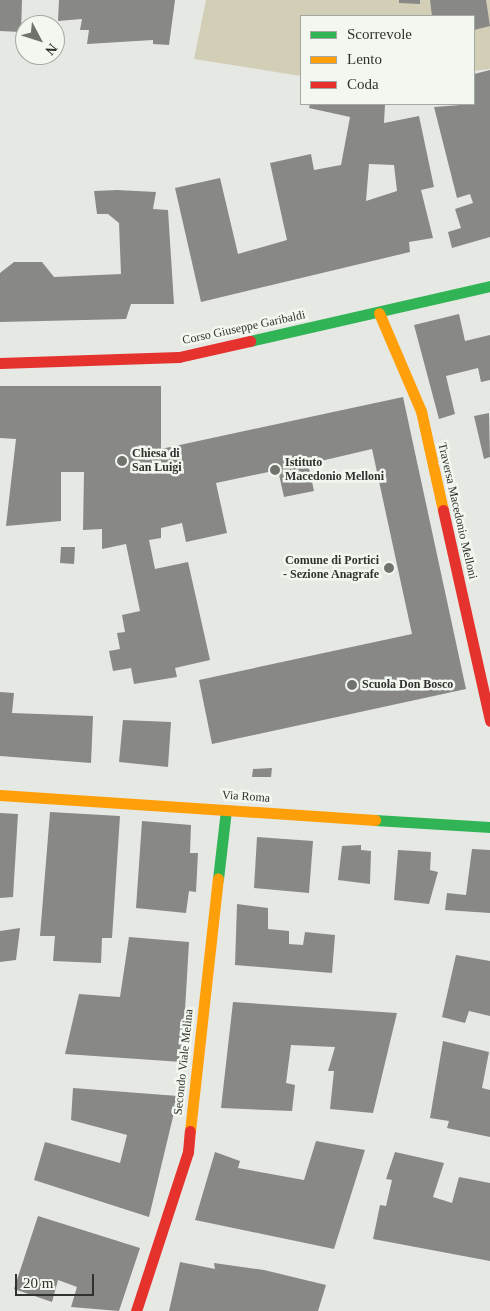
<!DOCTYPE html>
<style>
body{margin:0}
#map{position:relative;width:490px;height:1311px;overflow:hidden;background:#e6e8e4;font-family:Georgia,serif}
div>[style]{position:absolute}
.forest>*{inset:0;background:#d3ceb6}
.building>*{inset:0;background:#888986}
.fast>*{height:11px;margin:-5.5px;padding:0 5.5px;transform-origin:5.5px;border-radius:5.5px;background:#30b455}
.slow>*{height:11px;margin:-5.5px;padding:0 5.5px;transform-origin:5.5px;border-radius:5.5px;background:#ff9f0a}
.jam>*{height:11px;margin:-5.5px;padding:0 5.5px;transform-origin:5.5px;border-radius:5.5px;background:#e5322d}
.dots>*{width:14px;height:14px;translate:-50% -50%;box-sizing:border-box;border:2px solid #f2f7f0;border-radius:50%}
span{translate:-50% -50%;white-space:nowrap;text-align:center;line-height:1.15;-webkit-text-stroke:5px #f2f7f0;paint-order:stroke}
.street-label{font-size:12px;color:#30322f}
.poi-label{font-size:12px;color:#30322f;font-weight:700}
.left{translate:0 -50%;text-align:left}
.right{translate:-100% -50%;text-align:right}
.legend{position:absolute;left:300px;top:15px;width:175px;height:90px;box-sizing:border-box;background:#f2f7f0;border:1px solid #a4a8a3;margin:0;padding:6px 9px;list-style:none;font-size:15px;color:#30322f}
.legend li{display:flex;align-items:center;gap:10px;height:25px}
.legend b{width:25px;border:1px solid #a4a8a3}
.north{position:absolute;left:15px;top:15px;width:50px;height:50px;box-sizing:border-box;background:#f2f7f0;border:1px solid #a4a8a3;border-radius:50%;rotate:130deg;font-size:14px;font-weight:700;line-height:20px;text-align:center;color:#30322f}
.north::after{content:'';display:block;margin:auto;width:18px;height:22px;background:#70726e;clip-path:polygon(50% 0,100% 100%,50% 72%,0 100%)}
.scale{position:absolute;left:15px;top:1274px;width:79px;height:22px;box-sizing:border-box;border:2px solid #30322f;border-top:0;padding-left:6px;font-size:15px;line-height:18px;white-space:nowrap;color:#30322f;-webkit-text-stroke:4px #f2f7f0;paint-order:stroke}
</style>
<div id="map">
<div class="forest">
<i style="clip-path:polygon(206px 0,490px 0,490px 69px,474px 71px,474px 16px,301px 16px,301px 76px,194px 59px)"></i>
</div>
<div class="building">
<i style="clip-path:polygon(0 0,22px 0,21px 32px,0 31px)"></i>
<i style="clip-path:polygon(59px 0,175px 0,169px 45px,153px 44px,153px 40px,87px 44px,89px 30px,80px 30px,82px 19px,58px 21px)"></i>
<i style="clip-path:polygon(399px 0,420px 0,420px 4px,399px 3px)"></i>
<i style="clip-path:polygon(430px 0,486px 0,490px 26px,474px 30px,474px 16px,432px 16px)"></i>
<i style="clip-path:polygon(490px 70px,490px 237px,452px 248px,448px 232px,461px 228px,455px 209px,473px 203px,470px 194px,457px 198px,434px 107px,474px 104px,474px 74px)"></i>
<i style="clip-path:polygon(evenodd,310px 104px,385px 104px,384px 123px,419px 116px,434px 187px,421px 190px,433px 238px,409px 242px,410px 252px,201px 302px,175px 188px,220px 178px,238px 254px,287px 240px,270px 163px,311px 154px,314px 170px,341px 165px,350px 117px,309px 108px,310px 104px,369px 164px,394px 165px,397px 191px,366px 201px,369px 164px)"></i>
<i style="clip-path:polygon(117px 190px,156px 192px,153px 209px,168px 210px,174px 304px,131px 304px,126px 319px,0 322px,0 273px,14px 262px,42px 262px,54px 277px,121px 274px,119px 223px,108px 214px,97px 214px,94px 191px)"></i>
<i style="clip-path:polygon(459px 314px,465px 341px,490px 335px,490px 380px,481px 382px,478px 368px,446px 376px,455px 414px,439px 419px,414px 325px)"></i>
<i style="clip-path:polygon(0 386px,161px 386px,161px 449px,403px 397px,466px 689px,212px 744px,199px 680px,412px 634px,372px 449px,308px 464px,314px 491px,284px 497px,278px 470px,216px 483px,227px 533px,186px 542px,182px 523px,161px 528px,161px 538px,149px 540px,155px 569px,188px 562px,210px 660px,175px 668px,177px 677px,134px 684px,131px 668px,113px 671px,109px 651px,120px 649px,117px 633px,125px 632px,122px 615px,140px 611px,126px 544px,102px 549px,102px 529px,83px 530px,84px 472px,61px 472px,61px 521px,6px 526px,16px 439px,0 438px)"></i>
<i style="clip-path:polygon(489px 413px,490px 457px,484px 459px,474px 416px)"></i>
<i style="clip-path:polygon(61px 547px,75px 547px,74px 564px,60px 563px)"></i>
<i style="clip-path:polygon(0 692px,14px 693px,12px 713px,93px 716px,91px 763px,0 756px)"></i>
<i style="clip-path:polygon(123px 720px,171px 722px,168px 767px,119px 762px)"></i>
<i style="clip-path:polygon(272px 768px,271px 777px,252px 777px,253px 769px)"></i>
<i style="clip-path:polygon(50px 812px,120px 816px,112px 938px,102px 938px,101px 963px,53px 961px,55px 936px,40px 936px)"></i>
<i style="clip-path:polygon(0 813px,18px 814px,13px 897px,0 898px)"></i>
<i style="clip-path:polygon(142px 821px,191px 825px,190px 853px,198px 853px,196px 892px,189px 891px,186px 913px,136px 908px)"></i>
<i style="clip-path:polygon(257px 837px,313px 841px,309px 893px,254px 888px)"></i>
<i style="clip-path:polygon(361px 845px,361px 850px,371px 851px,370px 884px,338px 880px,342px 846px)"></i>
<i style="clip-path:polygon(472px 849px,490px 850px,490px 913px,445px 910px,447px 893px,466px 895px)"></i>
<i style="clip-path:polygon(398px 850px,431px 852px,430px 870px,438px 872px,429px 904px,394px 900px)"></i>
<i style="clip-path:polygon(237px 904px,268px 908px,268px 929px,289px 931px,289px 944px,303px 945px,305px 932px,335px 935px,332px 973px,235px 965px)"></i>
<i style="clip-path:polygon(20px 928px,16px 960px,0 962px,0 931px)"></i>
<i style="clip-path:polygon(129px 937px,189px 942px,182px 1062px,65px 1054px,79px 994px,120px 997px)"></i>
<i style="clip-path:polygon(456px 955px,490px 961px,490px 1016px,469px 1011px,465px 1023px,442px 1017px)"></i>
<i style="clip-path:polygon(233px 1002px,397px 1013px,373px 1113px,330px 1109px,334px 1071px,328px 1071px,335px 1047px,291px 1045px,286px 1083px,295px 1085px,292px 1111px,221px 1108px)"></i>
<i style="clip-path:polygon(443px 1041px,489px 1052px,482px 1088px,490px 1090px,490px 1137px,447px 1128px,449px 1121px,430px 1118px)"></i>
<i style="clip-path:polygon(73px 1088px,178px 1096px,149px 1217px,34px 1180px,45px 1142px,120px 1163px,127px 1135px,71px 1120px)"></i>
<i style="clip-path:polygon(316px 1141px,365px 1150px,334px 1249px,195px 1220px,215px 1152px,240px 1161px,238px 1168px,304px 1180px)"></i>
<i style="clip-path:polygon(395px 1152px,444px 1163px,433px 1197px,452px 1203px,459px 1177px,490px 1183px,490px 1261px,373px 1239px,380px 1205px,386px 1206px,392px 1180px,386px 1179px)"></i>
<i style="clip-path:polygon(38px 1216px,140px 1248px,119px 1311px,71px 1307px,77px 1287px,58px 1280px,52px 1302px,14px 1289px)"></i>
<i style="clip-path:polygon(180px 1262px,215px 1269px,214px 1263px,264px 1270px,326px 1285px,318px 1311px,169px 1311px)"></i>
</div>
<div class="fast">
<i style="left:250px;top:341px;width:246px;rotate:-12.9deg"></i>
<i style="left:375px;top:820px;width:115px;rotate:3.5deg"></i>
<i style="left:218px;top:879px;width:69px;rotate:-83.4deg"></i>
</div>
<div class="slow">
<i style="left:379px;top:313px;width:107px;rotate:66.8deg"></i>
<i style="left:421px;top:411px;width:101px;rotate:77.5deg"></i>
<i style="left:0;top:795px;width:376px;rotate:3.8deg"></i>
<i style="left:190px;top:1131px;width:254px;rotate:-83.7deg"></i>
</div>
<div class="jam">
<i style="left:0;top:363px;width:179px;rotate:-1.9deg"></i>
<i style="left:179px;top:357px;width:73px;rotate:-12.7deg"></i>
<i style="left:443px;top:510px;width:216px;rotate:77.4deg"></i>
<i style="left:136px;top:1311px;width:167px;rotate:-71.9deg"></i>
<i style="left:188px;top:1152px;width:21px;rotate:-85deg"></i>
</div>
<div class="dots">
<i style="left:122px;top:461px;background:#70726e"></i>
<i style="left:275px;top:470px;background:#70726e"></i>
<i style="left:389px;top:568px;background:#70726e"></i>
<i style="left:352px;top:685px;background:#70726e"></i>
</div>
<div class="street-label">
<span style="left:244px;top:328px;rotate:-12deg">Corso Giuseppe Garibaldi</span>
<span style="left:457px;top:511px;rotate:77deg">Traversa Macedonio Melloni</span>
<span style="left:246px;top:797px;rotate:4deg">Via Roma</span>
<span style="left:184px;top:1062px;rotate:-84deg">Secondo Viale Melina</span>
</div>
<div class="poi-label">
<span class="left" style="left:132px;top:461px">Chiesa di<br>San Luigi</span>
<span class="left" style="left:285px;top:470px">Istituto<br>Macedonio Melloni</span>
<span class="right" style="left:379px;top:568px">Comune di Portici<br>- Sezione Anagrafe</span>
<span class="left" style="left:362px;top:685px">Scuola Don Bosco</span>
</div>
<ul class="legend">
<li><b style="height:6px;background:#30b455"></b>Scorrevole</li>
<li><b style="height:6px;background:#ff9f0a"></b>Lento</li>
<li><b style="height:6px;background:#e5322d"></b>Coda</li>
</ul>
<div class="north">N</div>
<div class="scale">20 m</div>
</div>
